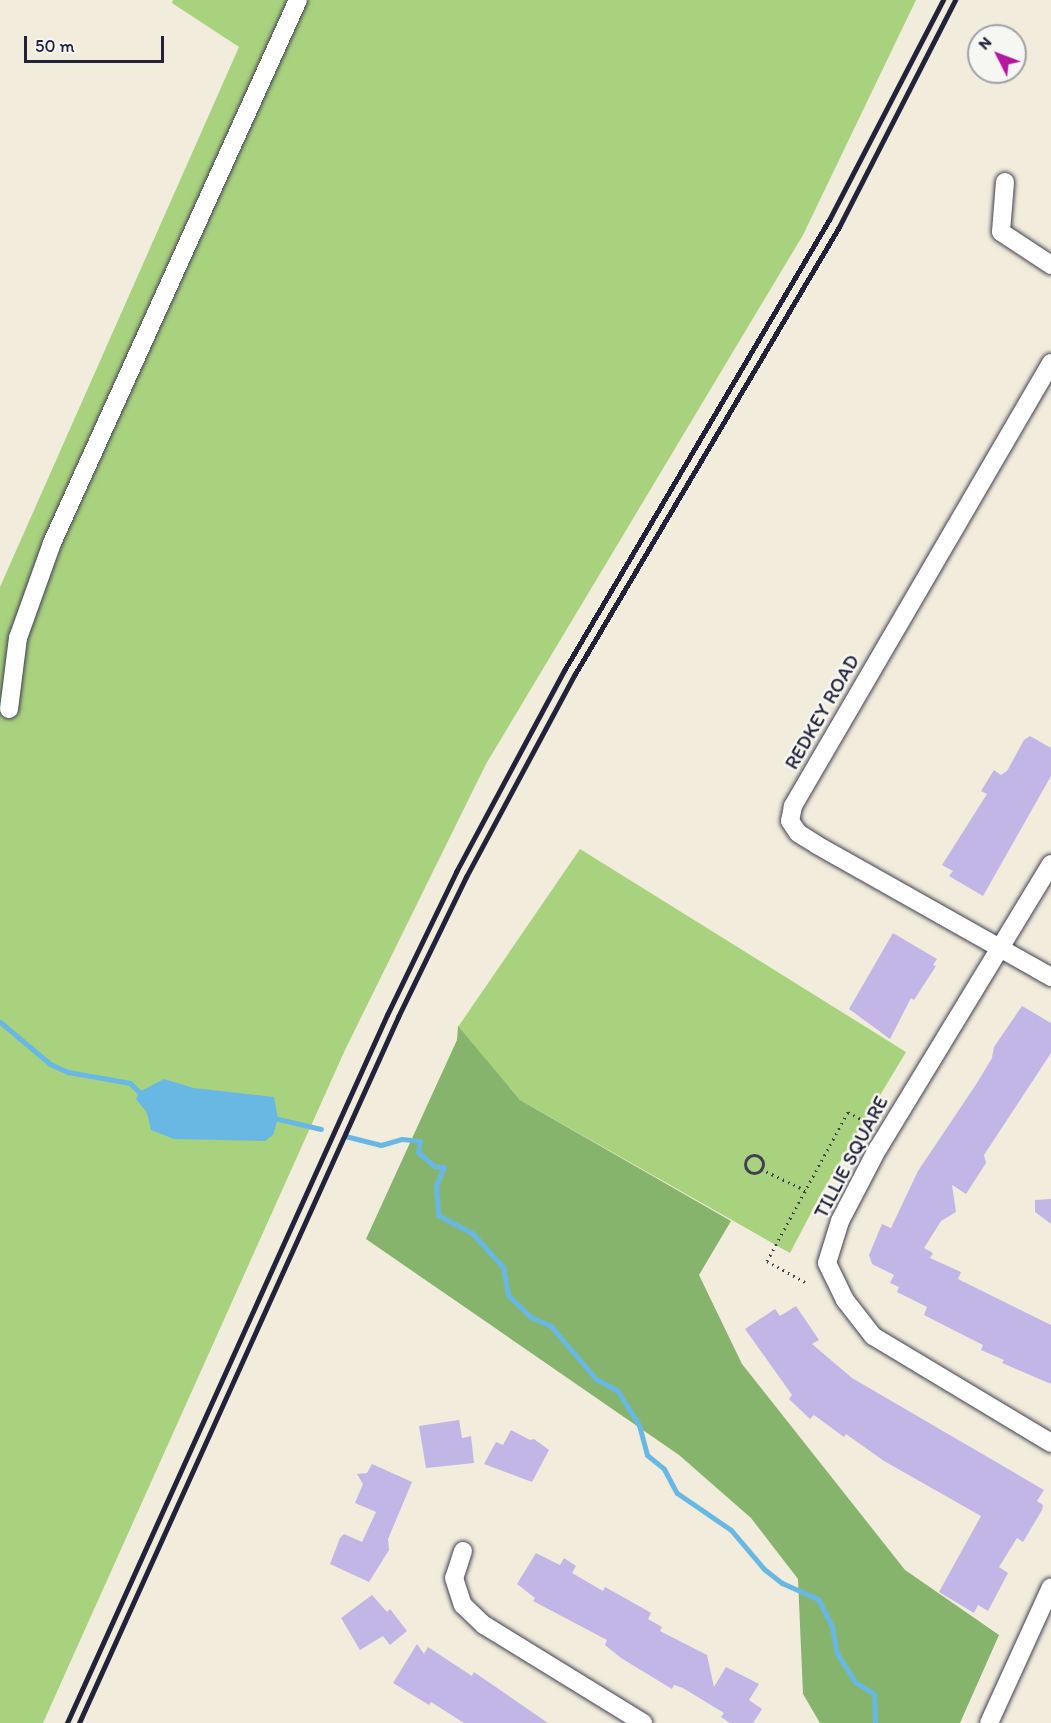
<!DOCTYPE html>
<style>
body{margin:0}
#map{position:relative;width:1051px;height:1723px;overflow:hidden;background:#f1ecdb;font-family:Itim,sans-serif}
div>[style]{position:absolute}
.green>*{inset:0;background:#a9d27e}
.forest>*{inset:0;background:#86b46d}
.water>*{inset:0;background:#69b8e4}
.stream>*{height:5px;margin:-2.5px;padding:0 2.5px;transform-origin:2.5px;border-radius:2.5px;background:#69b8e4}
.building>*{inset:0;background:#c2b6e7}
.path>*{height:3px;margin-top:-1.5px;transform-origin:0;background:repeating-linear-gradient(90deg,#414053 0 1.5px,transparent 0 6px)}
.path>.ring{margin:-1.5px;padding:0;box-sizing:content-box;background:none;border:3px solid #414053;border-radius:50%}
.roads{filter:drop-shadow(0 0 2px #414053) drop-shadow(0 0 2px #414053)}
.minor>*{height:18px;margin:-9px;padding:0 9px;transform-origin:9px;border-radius:9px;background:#fff}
.rail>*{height:4.5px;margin:-2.25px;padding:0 2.25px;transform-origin:2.25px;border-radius:2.25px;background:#22223b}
span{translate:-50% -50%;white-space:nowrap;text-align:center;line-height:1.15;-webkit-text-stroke:5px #f6f6f2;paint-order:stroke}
.street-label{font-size:20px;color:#22223b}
.north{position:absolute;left:967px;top:24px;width:60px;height:60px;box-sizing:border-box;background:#f6f6f2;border:2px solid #a1a1a9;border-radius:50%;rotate:312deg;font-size:16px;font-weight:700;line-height:24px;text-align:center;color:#22223b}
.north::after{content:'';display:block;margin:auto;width:21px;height:27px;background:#b5179e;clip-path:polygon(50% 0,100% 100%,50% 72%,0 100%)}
.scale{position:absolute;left:24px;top:36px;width:140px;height:27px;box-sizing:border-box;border:3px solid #22223b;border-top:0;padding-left:8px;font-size:18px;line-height:21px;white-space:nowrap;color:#22223b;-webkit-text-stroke:4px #f6f6f2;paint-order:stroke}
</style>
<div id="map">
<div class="green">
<i style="clip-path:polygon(173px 0,916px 0,803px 235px,486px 764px,345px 1050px,43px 1723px,0 1723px,0 587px,239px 47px,172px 3px)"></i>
<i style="clip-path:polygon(580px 849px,906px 1052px,822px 1192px,790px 1253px,520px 1100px,458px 1027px)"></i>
</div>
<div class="forest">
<i style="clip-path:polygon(458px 1026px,520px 1100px,731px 1221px,699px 1275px,742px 1364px,905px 1570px,999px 1635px,960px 1723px,820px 1723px,803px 1694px,798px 1579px,751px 1518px,679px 1455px,366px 1239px,457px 1040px)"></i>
</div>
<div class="water">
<i style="clip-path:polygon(164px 1079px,194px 1088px,274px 1097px,278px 1119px,273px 1135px,265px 1141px,174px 1139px,151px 1130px,147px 1113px,136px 1099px,139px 1092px)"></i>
</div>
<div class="stream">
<i style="left:0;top:1022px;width:65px;rotate:40deg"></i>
<i style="left:50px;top:1064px;width:20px;rotate:24deg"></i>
<i style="left:68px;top:1072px;width:63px;rotate:10.1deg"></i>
<i style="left:130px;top:1083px;width:13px;rotate:45deg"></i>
<i style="left:278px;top:1119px;width:44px;rotate:13.1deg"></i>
<i style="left:345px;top:1136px;width:37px;rotate:14deg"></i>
<i style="left:381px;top:1145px;width:22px;rotate:-16deg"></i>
<i style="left:402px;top:1139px;width:18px;rotate:6deg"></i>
<i style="left:420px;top:1141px;width:11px;rotate:100deg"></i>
<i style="left:418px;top:1152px;width:21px;rotate:41deg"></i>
<i style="left:434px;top:1166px;width:10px;rotate:6deg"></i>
<i style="left:444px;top:1167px;width:20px;rotate:114deg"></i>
<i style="left:436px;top:1185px;width:30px;rotate:86deg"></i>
<i style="left:438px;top:1215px;width:40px;rotate:28deg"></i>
<i style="left:473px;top:1234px;width:45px;rotate:47.7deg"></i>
<i style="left:503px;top:1267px;width:28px;rotate:80deg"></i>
<i style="left:508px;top:1295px;width:32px;rotate:44deg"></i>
<i style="left:531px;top:1317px;width:22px;rotate:24deg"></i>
<i style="left:551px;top:1326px;width:70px;rotate:49.7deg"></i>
<i style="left:596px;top:1379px;width:24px;rotate:28deg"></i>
<i style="left:617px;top:1390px;width:41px;rotate:57.8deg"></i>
<i style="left:639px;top:1425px;width:31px;rotate:75deg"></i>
<i style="left:647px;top:1455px;width:22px;rotate:39deg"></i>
<i style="left:664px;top:1469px;width:27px;rotate:62deg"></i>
<i style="left:677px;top:1493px;width:65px;rotate:34.4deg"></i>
<i style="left:731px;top:1530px;width:51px;rotate:49.8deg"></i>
<i style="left:764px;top:1569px;width:23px;rotate:38deg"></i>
<i style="left:782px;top:1583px;width:39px;rotate:24deg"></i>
<i style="left:818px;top:1599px;width:30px;rotate:63deg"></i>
<i style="left:832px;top:1626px;width:27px;rotate:80deg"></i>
<i style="left:837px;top:1653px;width:34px;rotate:58deg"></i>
<i style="left:855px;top:1682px;width:22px;rotate:32deg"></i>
<i style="left:874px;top:1694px;width:29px;rotate:88deg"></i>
</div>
<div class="building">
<i style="clip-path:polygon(1030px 736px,1051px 748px,1051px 776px,983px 896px,949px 876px,953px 871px,942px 865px,987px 794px,981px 791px,994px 770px,1001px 775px,1007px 771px,1024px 740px)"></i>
<i style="clip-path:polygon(893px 933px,937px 959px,933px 965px,936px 966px,914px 1000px,911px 998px,890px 1039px,849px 1009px)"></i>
<i style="clip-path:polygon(1022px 1006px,1051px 1023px,1051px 1053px,984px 1155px,986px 1163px,966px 1194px,952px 1185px,956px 1212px,941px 1221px,924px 1248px,933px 1253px,930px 1258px,961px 1272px,958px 1279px,1051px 1325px,1051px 1384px,1002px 1363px,1004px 1360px,981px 1350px,983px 1345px,924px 1315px,927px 1307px,897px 1292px,899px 1287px,890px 1283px,894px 1275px,872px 1264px,869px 1255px,882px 1224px,891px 1228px,918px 1171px,977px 1083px,992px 1058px,994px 1047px)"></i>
<i style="clip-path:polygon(1051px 1199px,1051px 1224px,1035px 1212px,1035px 1200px)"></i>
<i style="clip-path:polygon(796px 1306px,819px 1340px,812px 1344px,852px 1378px,1044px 1490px,1037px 1501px,1043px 1505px,1042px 1510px,1023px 1542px,1017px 1538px,999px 1567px,1008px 1573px,988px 1611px,978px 1605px,974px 1613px,939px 1592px,981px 1516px,884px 1461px,846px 1434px,844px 1437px,814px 1415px,810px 1419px,789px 1399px,792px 1395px,745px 1329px,775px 1309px,780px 1316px)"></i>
<i style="clip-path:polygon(459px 1420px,462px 1438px,471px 1436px,474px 1463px,426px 1468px,419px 1426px)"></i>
<i style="clip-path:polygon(511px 1430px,530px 1440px,534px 1439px,549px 1450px,532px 1482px,484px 1464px,496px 1442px,503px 1445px)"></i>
<i style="clip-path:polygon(372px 1464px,412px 1482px,388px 1539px,389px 1550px,369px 1582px,330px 1564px,340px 1538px,344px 1534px,362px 1542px,376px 1512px,355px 1503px,363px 1484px,357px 1474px,367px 1473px)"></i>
<i style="clip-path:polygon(536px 1553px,560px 1565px,564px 1558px,576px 1566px,572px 1573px,603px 1591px,605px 1587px,639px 1606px,651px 1613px,648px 1619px,662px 1627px,660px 1631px,707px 1655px,714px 1687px,726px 1667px,759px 1684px,749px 1700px,762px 1709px,753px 1723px,730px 1723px,721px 1717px,724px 1713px,683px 1688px,674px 1685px,672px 1689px,621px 1658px,605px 1645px,607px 1640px,533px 1601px,535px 1598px,517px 1584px)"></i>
<i style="clip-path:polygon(372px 1595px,387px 1612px,390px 1609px,407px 1631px,390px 1645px,383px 1636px,360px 1650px,341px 1618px)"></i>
<i style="clip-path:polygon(417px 1644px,424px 1654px,428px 1647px,472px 1676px,474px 1672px,548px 1723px,464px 1723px,431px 1702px,429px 1705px,393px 1683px)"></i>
</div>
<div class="path">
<i class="ring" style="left:745px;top:1155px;width:15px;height:15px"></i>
<i style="left:761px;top:1169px;width:49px;rotate:25.5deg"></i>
<i style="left:805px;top:1282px;width:43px;rotate:-151.1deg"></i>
<i style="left:767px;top:1261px;width:170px;rotate:-61.5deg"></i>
<i style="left:848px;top:1112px;width:21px;rotate:29deg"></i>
</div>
<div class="roads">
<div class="minor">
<i style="left:1005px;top:182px;width:50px;rotate:94.6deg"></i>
<i style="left:1001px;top:232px;width:60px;rotate:33.4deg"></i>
<i style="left:1051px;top:363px;width:513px;rotate:120.22deg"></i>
<i style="left:793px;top:806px;width:15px;rotate:101deg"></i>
<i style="left:790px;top:821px;width:14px;rotate:56deg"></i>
<i style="left:798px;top:833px;width:22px;rotate:32deg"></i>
<i style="left:817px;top:845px;width:269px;rotate:29.4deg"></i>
<i style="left:9px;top:709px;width:72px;rotate:-82.8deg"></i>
<i style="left:18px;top:638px;width:101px;rotate:-70.3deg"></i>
<i style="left:52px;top:543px;width:596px;rotate:-65.63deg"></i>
<i style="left:1051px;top:864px;width:333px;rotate:121.3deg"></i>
<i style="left:878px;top:1148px;width:82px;rotate:117.5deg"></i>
<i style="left:840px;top:1221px;width:44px;rotate:107.2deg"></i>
<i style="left:827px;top:1263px;width:41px;rotate:64.1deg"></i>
<i style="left:845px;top:1300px;width:46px;rotate:52.1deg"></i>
<i style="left:873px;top:1336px;width:208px;rotate:31deg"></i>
<i style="left:463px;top:1551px;width:28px;rotate:108deg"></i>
<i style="left:454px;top:1578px;width:28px;rotate:72deg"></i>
<i style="left:463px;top:1605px;width:29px;rotate:44deg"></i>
<i style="left:484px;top:1625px;width:187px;rotate:31.6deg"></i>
<i style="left:989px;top:1723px;width:149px;rotate:-65.5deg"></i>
</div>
</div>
<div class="rail">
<i style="left:67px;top:1723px;width:777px;rotate:-65.68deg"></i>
<i style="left:387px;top:1015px;width:159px;rotate:-64.2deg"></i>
<i style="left:456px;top:872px;width:230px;rotate:-61.8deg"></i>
<i style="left:565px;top:669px;width:521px;rotate:-59.55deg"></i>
<i style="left:829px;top:220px;width:248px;rotate:-62.6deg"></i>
<i style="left:79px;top:1723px;width:775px;rotate:-65.68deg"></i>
<i style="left:398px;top:1017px;width:156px;rotate:-64.1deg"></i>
<i style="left:466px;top:877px;width:230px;rotate:-61.8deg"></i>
<i style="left:575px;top:674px;width:519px;rotate:-59.43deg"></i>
<i style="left:839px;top:227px;width:255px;rotate:-62.9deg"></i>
</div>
<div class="street-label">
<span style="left:822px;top:712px;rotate:-60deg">REDKEY ROAD</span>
<span style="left:851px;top:1157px;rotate:-62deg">TILLIE SQUARE</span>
</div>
<div class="north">N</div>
<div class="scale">50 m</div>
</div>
